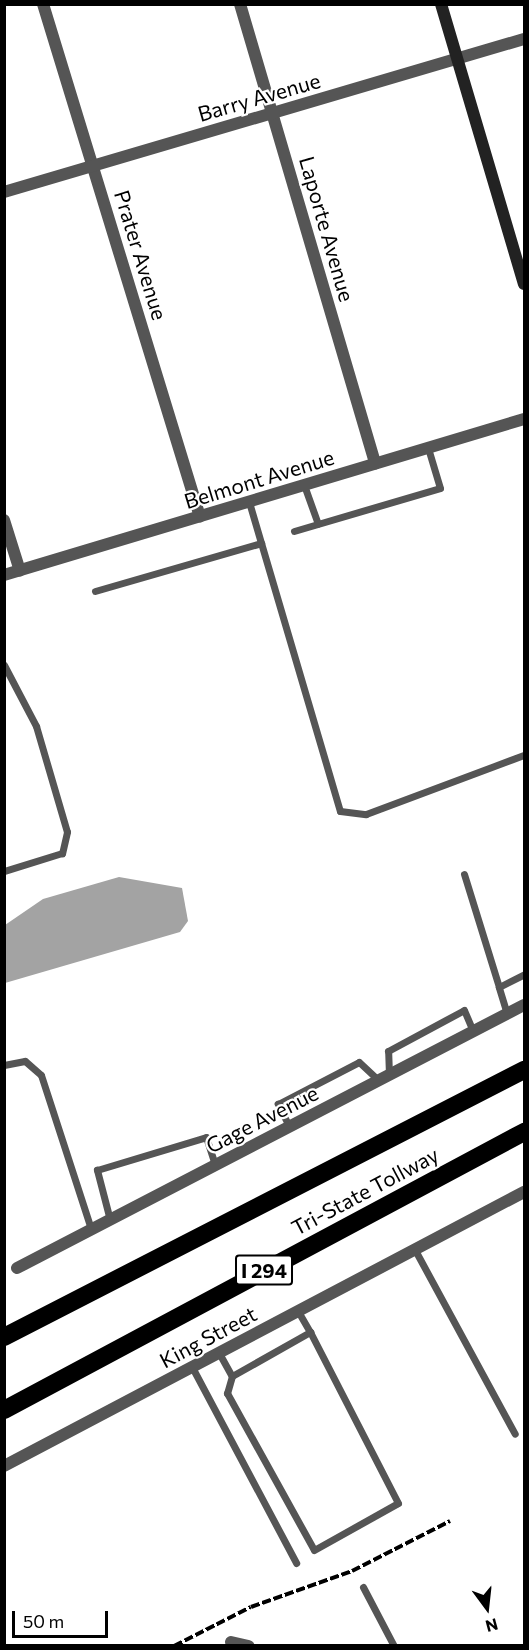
<!DOCTYPE html>
<style>
body{margin:0}
#map{position:relative;width:529px;height:1650px;overflow:hidden;background:#fff;font-family:Commissioner,sans-serif}
div>[style]{position:absolute}
.water>*{inset:0;background:#a3a3a3}
.service>*{height:7px;margin:-3.5px;padding:0 3.5px;transform-origin:3.5px;border-radius:3.5px;background:#555}
.minor>*{height:12px;margin:-6px;padding:0 6px;transform-origin:6px;border-radius:6px;background:#555}
.secondary>*{height:12px;margin:-6px;padding:0 6px;transform-origin:6px;border-radius:6px;background:#222}
.motorway>*{height:18px;margin:-9px;padding:0 9px;transform-origin:9px;border-radius:9px;background:#000}
.rail>*{height:4px;margin-top:-2px;transform-origin:0;background:repeating-linear-gradient(90deg,#000 0 9px,transparent 0 12px)}
span{translate:-50% -50%;white-space:nowrap;text-align:center;line-height:1.15;-webkit-text-stroke:4.5px #fff;paint-order:stroke}
.shield-label span{padding:2px 4px;background:#fff;border:2px solid;border-radius:4px;-webkit-text-stroke-width:0}
.shield-label{font-size:20px;color:#000;font-weight:700}
.street-label{font-size:21px;color:#000}
.frame{position:absolute;inset:0;border:6px solid #000;pointer-events:none}
.north{position:absolute;left:457px;top:1578px;width:60px;height:60px;-webkit-text-stroke:4px #fff;paint-order:stroke;rotate:165deg;font-size:16px;font-weight:700;line-height:24px;text-align:center;color:#000}
.north::after{content:'';display:block;margin:auto;width:21px;height:27px;background:#000;clip-path:polygon(50% 0,100% 100%,50% 72%,0 100%)}
.scale{position:absolute;left:12px;top:1611px;width:96px;height:27px;box-sizing:border-box;border:3px solid #000;border-top:0;padding-left:8px;font-size:18px;line-height:21px;white-space:nowrap;color:#000;-webkit-text-stroke:4px #fff;paint-order:stroke}
</style>
<div id="map">
<div class="water">
<i style="clip-path:polygon(119px 877px,182px 888px,188px 921px,180px 932px,5px 983px,5px 925px,43px 899px)"></i>
</div>
<div class="service">
<i style="left:304px;top:485px;width:41px;rotate:70.3deg"></i>
<i style="left:249px;top:502px;width:322px;rotate:73.6deg"></i>
<i style="left:340px;top:811px;width:26px;rotate:7deg"></i>
<i style="left:366px;top:814px;width:169px;rotate:-20.5deg"></i>
<i style="left:294px;top:531px;width:152px;rotate:-16.4deg"></i>
<i style="left:440px;top:488px;width:42px;rotate:-106.7deg"></i>
<i style="left:95px;top:591px;width:173px;rotate:-16.1deg"></i>
<i style="left:4px;top:665px;width:69px;rotate:62.3deg"></i>
<i style="left:36px;top:726px;width:110px;rotate:73.7deg"></i>
<i style="left:67px;top:832px;width:22px;rotate:103deg"></i>
<i style="left:62px;top:853px;width:61px;rotate:162.8deg"></i>
<i style="left:464px;top:874px;width:118px;rotate:72.8deg"></i>
<i style="left:507px;top:1014px;width:28px;rotate:-107deg"></i>
<i style="left:499px;top:987px;width:28px;rotate:-27deg"></i>
<i style="left:4px;top:1065px;width:21px;rotate:-11deg"></i>
<i style="left:25px;top:1061px;width:21px;rotate:41deg"></i>
<i style="left:41px;top:1075px;width:162px;rotate:72deg"></i>
<i style="left:389px;top:1075px;width:24px;rotate:-92deg"></i>
<i style="left:388px;top:1051px;width:86px;rotate:-28.3deg"></i>
<i style="left:464px;top:1010px;width:23px;rotate:67deg"></i>
<i style="left:289px;top:1126px;width:25px;rotate:-117deg"></i>
<i style="left:278px;top:1104px;width:91px;rotate:-27.4deg"></i>
<i style="left:359px;top:1062px;width:26px;rotate:43deg"></i>
<i style="left:110px;top:1220px;width:52px;rotate:-104.6deg"></i>
<i style="left:97px;top:1170px;width:114px;rotate:-16.8deg"></i>
<i style="left:206px;top:1137px;width:29px;rotate:72deg"></i>
<i style="left:415px;top:1250px;width:209px;rotate:61.5deg"></i>
<i style="left:219px;top:1353px;width:26px;rotate:61deg"></i>
<i style="left:232px;top:1376px;width:90px;rotate:-29.4deg"></i>
<i style="left:310px;top:1332px;width:24px;rotate:-120deg"></i>
<i style="left:192px;top:1367px;width:222px;rotate:62deg"></i>
<i style="left:232px;top:1376px;width:18px;rotate:106deg"></i>
<i style="left:227px;top:1393px;width:179px;rotate:61deg"></i>
<i style="left:314px;top:1550px;width:96px;rotate:-29.2deg"></i>
<i style="left:398px;top:1503px;width:192px;rotate:-117.2deg"></i>
<i style="left:363px;top:1587px;width:67px;rotate:62.3deg"></i>
</div>
<div class="minor">
<i style="left:43px;top:4px;width:536px;rotate:72.98deg"></i>
<i style="left:240px;top:4px;width:479px;rotate:73.6deg"></i>
<i style="left:4px;top:192px;width:542px;rotate:-16.4deg"></i>
<i style="left:4px;top:520px;width:53px;rotate:72.6deg"></i>
<i style="left:4px;top:575px;width:543px;rotate:-16.7deg"></i>
<i style="left:17px;top:1268px;width:571px;rotate:-27.42deg"></i>
<i style="left:4px;top:1466px;width:588px;rotate:-27.79deg"></i>
<i style="left:231px;top:1642px;width:18px;rotate:13deg"></i>
</div>
<div class="secondary">
<i style="left:441px;top:4px;width:292px;rotate:73.5deg"></i>
</div>
<div class="motorway">
<i style="left:4px;top:1337px;width:585px;rotate:-27.18deg"></i>
<i style="left:4px;top:1410px;width:590px;rotate:-28.13deg"></i>
</div>
<div class="rail">
<i style="left:174px;top:1646px;width:86px;rotate:-26.9deg"></i>
<i style="left:251px;top:1607px;width:107px;rotate:-19.6deg"></i>
<i style="left:352px;top:1571px;width:110px;rotate:-27deg"></i>
</div>
<div class="shield-label">
<span style="left:264px;top:1270px">I 294</span>
</div>
<div class="street-label">
<span style="left:259px;top:97px;rotate:-16deg">Barry Avenue</span>
<span style="left:327px;top:229px;rotate:74deg">Laporte Avenue</span>
<span style="left:141px;top:255px;rotate:73deg">Prater Avenue</span>
<span style="left:259px;top:479px;rotate:-17deg">Belmont Avenue</span>
<span style="left:262px;top:1119px;rotate:-27deg">Gage Avenue</span>
<span style="left:365px;top:1191px;rotate:-28deg">Tri-State Tollway</span>
<span style="left:208px;top:1337px;rotate:-28deg">King Street</span>
</div>
<div class="frame"></div>
<div class="north">N</div>
<div class="scale">50 m</div>
</div>
